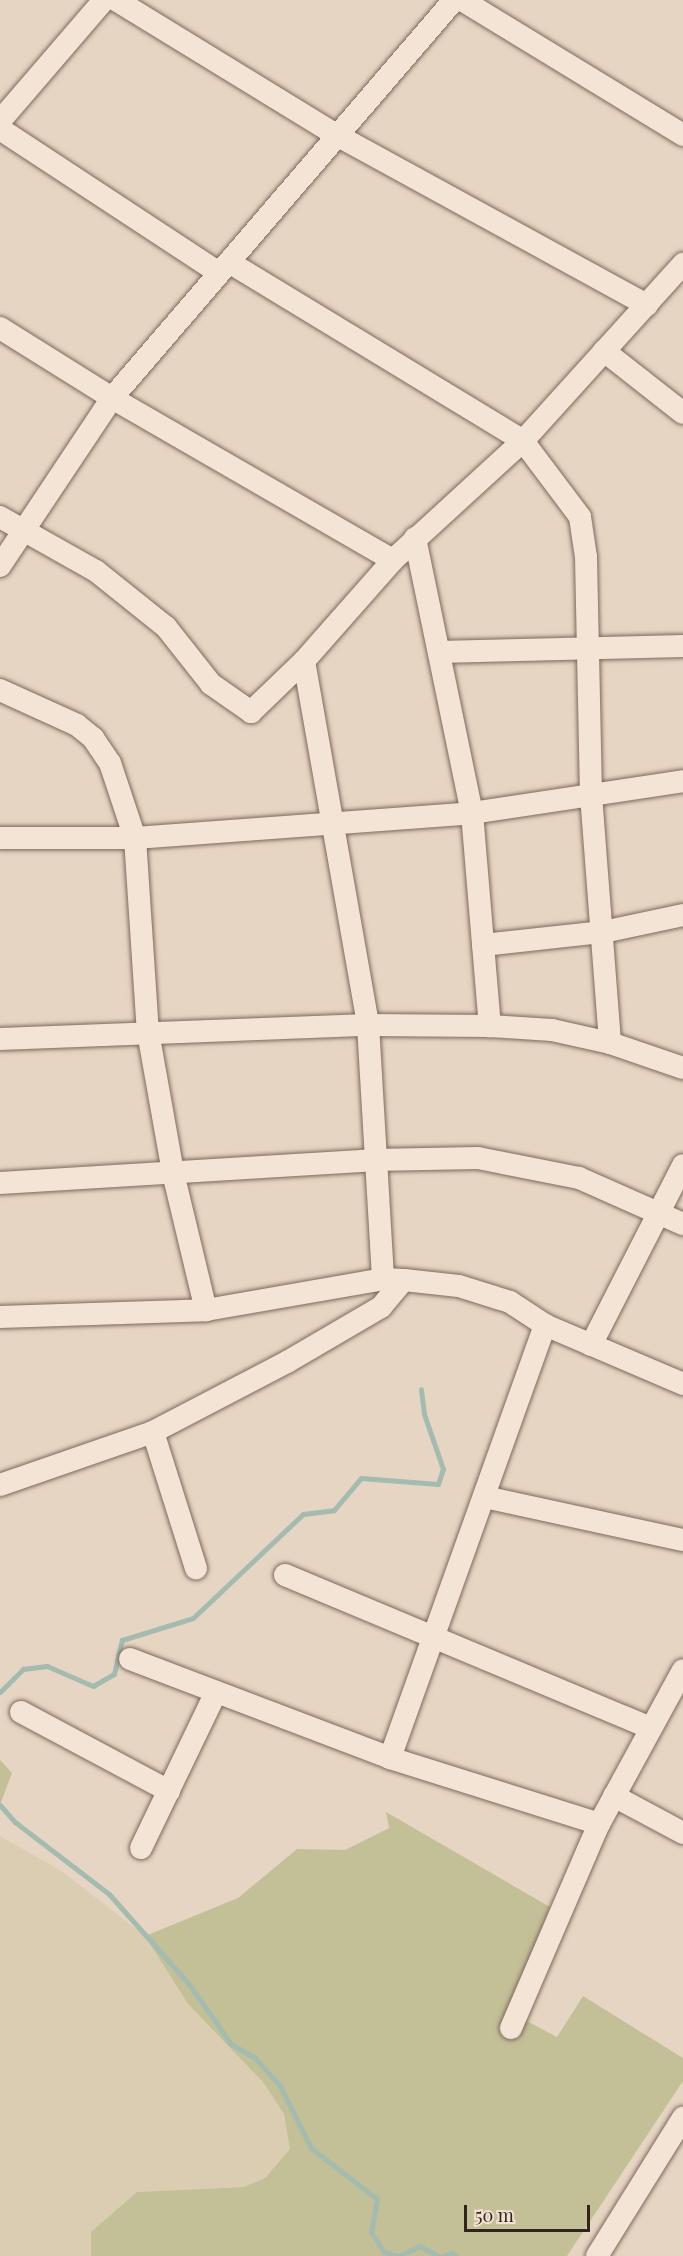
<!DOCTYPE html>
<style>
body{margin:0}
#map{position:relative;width:683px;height:2256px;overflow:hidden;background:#e7d5c3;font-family:"Playfair Display",serif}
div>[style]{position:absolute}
.farmland>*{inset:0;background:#dbcdb1}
.green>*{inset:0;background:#c3c098}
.stream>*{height:5px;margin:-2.5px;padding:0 2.5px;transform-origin:2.5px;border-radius:2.5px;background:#a4bbb0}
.roads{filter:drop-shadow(0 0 2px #7f685c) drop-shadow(0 0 2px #7f685c)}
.minor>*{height:22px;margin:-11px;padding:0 11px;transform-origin:11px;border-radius:11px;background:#f3e4d5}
span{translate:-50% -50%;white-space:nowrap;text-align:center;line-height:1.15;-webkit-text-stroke:4.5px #f0e1d1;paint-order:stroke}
.scale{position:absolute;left:464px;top:2205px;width:126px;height:27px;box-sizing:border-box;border:3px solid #31241e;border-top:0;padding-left:8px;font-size:18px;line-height:21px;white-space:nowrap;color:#31241e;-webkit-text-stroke:4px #f0e1d1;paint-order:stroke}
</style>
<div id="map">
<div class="farmland">
<i style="clip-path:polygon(0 1836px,63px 1872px,145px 1936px,188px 2004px,263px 2081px,284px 2114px,290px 2149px,265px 2178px,244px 2187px,137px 2192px,92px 2232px,91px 2256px,0 2256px)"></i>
</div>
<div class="green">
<i style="clip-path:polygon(0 1760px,12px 1773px,0 1805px)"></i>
<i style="clip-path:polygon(386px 1812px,550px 1907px,508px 2011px,557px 2037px,583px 1996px,683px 2058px,683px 2081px,567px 2256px,91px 2256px,91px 2232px,137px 2192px,244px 2187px,265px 2178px,290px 2149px,284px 2114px,263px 2082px,188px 2004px,145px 1936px,238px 1898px,297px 1849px,345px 1850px,389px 1828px)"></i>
</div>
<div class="stream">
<i style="left:0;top:1692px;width:33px;rotate:-45deg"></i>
<i style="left:23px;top:1669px;width:24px;rotate:-7deg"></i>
<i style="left:47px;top:1666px;width:50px;rotate:23.5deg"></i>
<i style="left:93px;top:1686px;width:24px;rotate:-30deg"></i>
<i style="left:114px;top:1674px;width:35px;rotate:-77deg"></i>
<i style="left:122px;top:1640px;width:74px;rotate:-17.2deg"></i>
<i style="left:193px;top:1618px;width:151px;rotate:-43.4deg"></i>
<i style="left:303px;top:1514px;width:31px;rotate:-7deg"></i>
<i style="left:334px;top:1510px;width:42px;rotate:-49.8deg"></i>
<i style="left:361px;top:1478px;width:77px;rotate:4.5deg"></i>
<i style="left:438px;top:1484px;width:16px;rotate:-72deg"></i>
<i style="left:443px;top:1469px;width:58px;rotate:-109.1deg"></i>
<i style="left:424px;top:1414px;width:25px;rotate:-97deg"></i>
<i style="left:0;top:1805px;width:23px;rotate:49deg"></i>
<i style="left:15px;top:1822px;width:118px;rotate:37.5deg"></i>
<i style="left:109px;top:1894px;width:120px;rotate:48.4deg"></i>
<i style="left:189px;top:1984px;width:73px;rotate:55deg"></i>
<i style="left:231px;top:2044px;width:28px;rotate:30deg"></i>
<i style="left:255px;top:2058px;width:38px;rotate:48deg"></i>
<i style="left:280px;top:2086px;width:69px;rotate:63.4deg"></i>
<i style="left:311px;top:2148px;width:83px;rotate:37.7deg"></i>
<i style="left:377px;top:2199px;width:34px;rotate:100deg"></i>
<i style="left:371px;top:2232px;width:24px;rotate:57deg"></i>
<i style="left:384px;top:2252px;width:15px;rotate:16deg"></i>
<i style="left:398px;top:2256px;width:24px;rotate:-24deg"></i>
<i style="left:420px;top:2246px;width:21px;rotate:29deg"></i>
<i style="left:443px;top:2256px;width:9px;rotate:-18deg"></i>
<i style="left:452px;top:2253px;width:5px;rotate:37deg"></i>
</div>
<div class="roads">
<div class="minor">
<i style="left:116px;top:0;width:263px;rotate:31.5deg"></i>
<i style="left:340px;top:137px;width:350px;rotate:28.7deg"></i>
<i style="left:462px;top:0;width:259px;rotate:31.4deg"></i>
<i style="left:0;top:121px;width:160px;rotate:-49.3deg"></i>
<i style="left:0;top:129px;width:262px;rotate:33.3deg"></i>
<i style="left:229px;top:262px;width:344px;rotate:31.3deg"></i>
<i style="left:523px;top:441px;width:95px;rotate:53.1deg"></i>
<i style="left:580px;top:517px;width:40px;rotate:81.5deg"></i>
<i style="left:586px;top:557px;width:238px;rotate:88.8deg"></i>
<i style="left:591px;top:795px;width:249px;rotate:85.6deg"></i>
<i style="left:0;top:328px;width:132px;rotate:32deg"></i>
<i style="left:112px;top:398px;width:324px;rotate:30deg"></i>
<i style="left:604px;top:351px;width:100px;rotate:38.1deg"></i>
<i style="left:0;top:517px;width:110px;rotate:29.4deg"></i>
<i style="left:96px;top:571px;width:90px;rotate:38.7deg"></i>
<i style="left:166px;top:627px;width:73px;rotate:51.7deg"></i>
<i style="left:211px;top:684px;width:49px;rotate:35deg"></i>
<i style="left:251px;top:712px;width:74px;rotate:-43.9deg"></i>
<i style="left:304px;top:661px;width:135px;rotate:-48.6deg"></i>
<i style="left:393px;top:560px;width:176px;rotate:-42.5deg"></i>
<i style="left:523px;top:441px;width:239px;rotate:-47.9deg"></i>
<i style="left:415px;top:538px;width:281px;rotate:78.3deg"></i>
<i style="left:472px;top:813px;width:214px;rotate:85.2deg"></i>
<i style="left:0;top:566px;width:202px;rotate:-56.3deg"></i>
<i style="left:112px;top:398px;width:525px;rotate:-49.33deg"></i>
<i style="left:439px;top:652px;width:244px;rotate:-1.4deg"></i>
<i style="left:304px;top:661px;width:370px;rotate:80deg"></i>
<i style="left:368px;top:1025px;width:254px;rotate:86.6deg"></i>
<i style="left:0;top:690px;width:85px;rotate:24.4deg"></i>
<i style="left:77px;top:725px;width:21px;rotate:39deg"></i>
<i style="left:93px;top:738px;width:30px;rotate:56deg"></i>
<i style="left:110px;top:763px;width:79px;rotate:71.6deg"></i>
<i style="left:135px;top:838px;width:194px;rotate:86.2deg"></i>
<i style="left:148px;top:1032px;width:143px;rotate:79.9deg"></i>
<i style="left:173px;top:1173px;width:141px;rotate:76.5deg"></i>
<i style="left:0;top:838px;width:135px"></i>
<i style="left:135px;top:838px;width:338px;rotate:-4.2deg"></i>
<i style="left:472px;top:813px;width:213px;rotate:-8.6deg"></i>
<i style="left:483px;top:945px;width:121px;rotate:-6.2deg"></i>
<i style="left:603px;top:932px;width:82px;rotate:-12deg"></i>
<i style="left:0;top:1039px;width:368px;rotate:-2.2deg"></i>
<i style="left:368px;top:1025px;width:122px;rotate:0.5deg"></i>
<i style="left:490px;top:1026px;width:62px;rotate:3.7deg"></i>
<i style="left:552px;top:1030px;width:59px;rotate:12.6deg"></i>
<i style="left:610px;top:1043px;width:77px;rotate:18.9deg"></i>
<i style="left:0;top:1183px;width:374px;rotate:-3.5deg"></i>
<i style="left:373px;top:1160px;width:105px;rotate:-1.1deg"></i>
<i style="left:478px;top:1158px;width:103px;rotate:11.2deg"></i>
<i style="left:579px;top:1178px;width:114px;rotate:23.9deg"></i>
<i style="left:0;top:1317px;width:206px;rotate:-1.9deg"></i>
<i style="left:206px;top:1310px;width:180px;rotate:-9.9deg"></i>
<i style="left:383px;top:1279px;width:21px;rotate:3deg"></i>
<i style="left:404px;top:1280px;width:55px;rotate:6.2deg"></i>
<i style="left:459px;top:1286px;width:53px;rotate:17.4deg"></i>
<i style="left:510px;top:1302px;width:42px;rotate:33.3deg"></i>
<i style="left:545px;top:1325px;width:150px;rotate:23.1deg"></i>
<i style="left:591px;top:1345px;width:202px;rotate:-62.9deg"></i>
<i style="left:153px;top:1432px;width:143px;rotate:72.5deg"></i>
<i style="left:0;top:1485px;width:162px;rotate:-19.1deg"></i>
<i style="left:153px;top:1432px;width:151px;rotate:-27.6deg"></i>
<i style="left:287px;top:1362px;width:109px;rotate:-30.3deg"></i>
<i style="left:381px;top:1307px;width:35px;rotate:-50deg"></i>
<i style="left:485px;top:1497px;width:203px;rotate:12.3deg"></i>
<i style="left:285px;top:1575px;width:396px;rotate:22.7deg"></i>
<i style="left:130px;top:1659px;width:278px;rotate:20.8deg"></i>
<i style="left:390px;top:1758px;width:219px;rotate:17.5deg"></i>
<i style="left:21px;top:1712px;width:168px;rotate:28.1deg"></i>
<i style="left:390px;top:1758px;width:460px;rotate:-70.3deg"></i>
<i style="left:614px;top:1796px;width:78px;rotate:28.2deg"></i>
<i style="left:141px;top:1848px;width:173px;rotate:-64.3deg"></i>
<i style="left:511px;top:2028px;width:222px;rotate:-66.7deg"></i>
<i style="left:599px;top:1824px;width:175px;rotate:-61.4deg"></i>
<i style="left:597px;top:2256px;width:163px;rotate:-58.1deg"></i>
</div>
</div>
<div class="scale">50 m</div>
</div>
